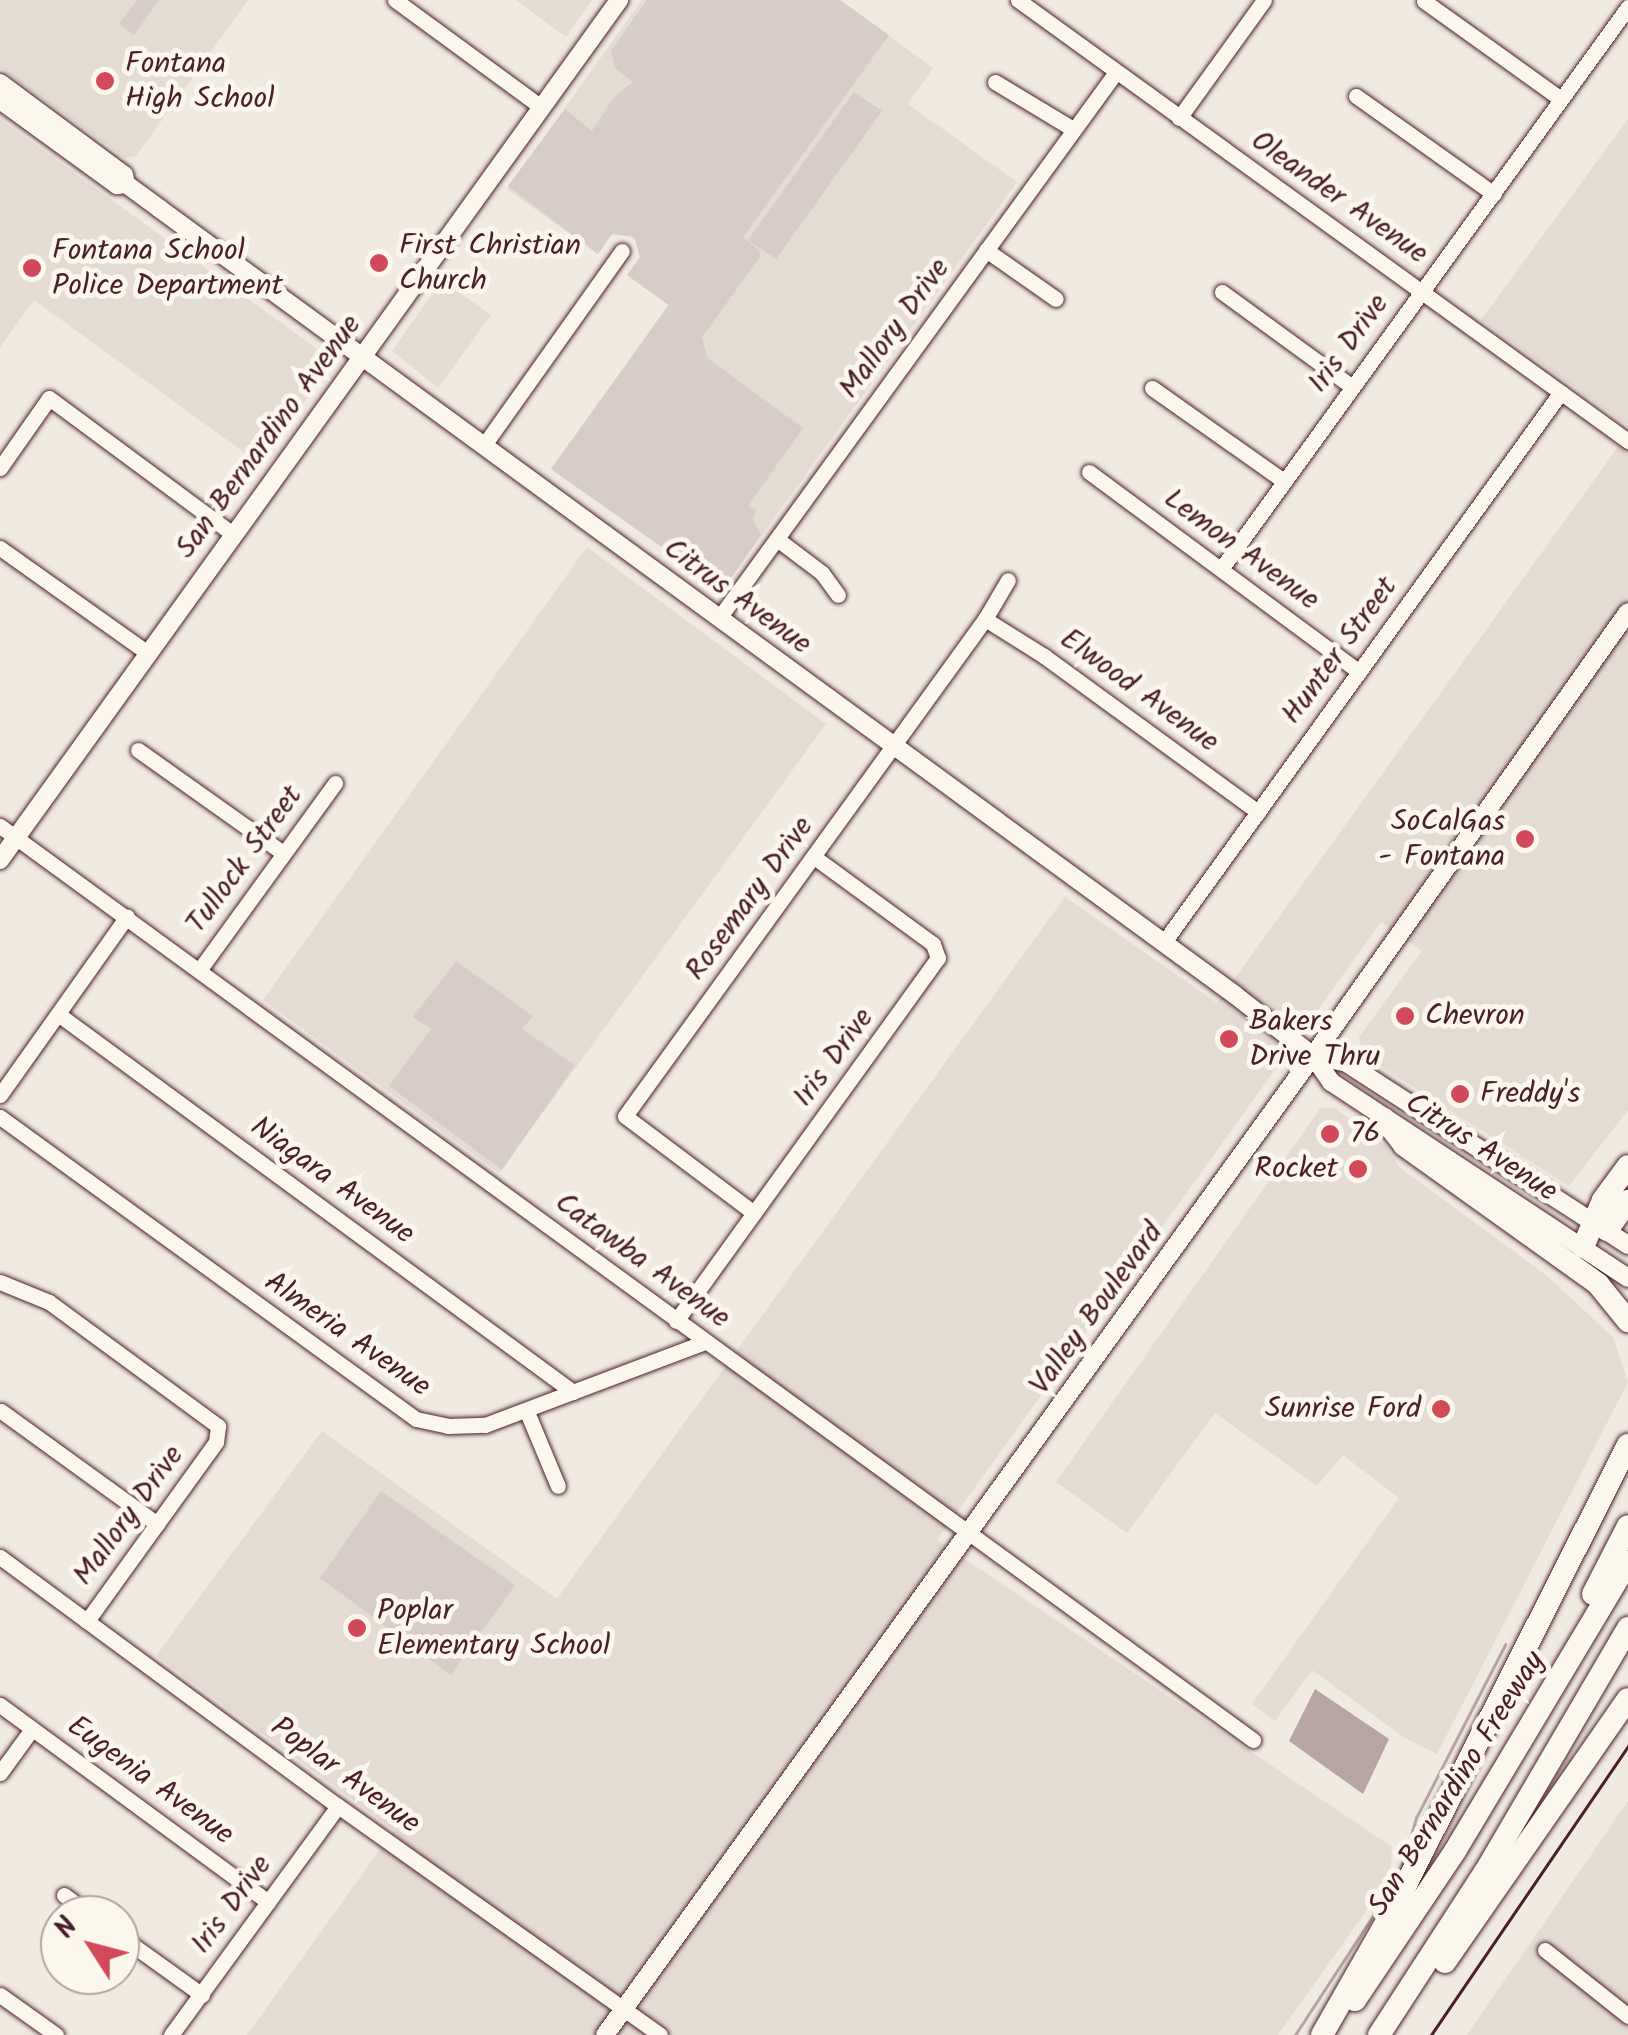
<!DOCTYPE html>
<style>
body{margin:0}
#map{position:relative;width:1628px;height:2035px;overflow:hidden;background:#f0eae0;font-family:Kalam,sans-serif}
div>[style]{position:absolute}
.built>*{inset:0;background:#e4dbd2}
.green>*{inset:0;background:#d8ccc6}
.water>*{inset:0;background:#b8a4a2}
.stream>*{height:2.5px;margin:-1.25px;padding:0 1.25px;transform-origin:1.25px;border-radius:1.25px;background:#b8a4a2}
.roads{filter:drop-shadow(0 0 2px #4a1f2b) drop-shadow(0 0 2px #4a1f2b)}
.minor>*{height:15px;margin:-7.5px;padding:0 7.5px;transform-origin:7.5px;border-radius:7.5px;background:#fbf7ec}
.major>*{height:18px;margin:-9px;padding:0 9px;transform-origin:9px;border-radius:9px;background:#fbf7ec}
.highway>*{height:22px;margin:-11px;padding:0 11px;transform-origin:11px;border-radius:11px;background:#fbf7ec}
.rail>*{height:2.5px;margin:-1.25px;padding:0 1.25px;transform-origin:1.25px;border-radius:1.25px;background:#4a1f2b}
.dots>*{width:28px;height:28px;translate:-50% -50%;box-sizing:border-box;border:5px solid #fbf7ec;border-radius:50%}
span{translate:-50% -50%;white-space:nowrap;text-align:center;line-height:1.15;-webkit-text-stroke:10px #fbf7ec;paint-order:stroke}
.poi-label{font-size:30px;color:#4a1f2b}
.left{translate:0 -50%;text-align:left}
.right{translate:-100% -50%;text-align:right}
.street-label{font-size:30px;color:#4a1f2b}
.north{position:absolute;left:40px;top:1895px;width:100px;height:100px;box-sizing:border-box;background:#fbf7ec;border:2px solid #b4a19f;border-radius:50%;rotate:306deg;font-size:28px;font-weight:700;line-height:40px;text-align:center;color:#4a1f2b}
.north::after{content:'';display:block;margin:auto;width:35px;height:45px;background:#d1495b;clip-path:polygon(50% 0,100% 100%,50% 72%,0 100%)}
</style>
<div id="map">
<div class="built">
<i style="clip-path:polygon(0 0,248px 0,136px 156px,125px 158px,0 68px)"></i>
<i style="clip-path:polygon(516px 0,592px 0,566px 37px)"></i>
<i style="clip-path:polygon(642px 0,840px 0,933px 68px,908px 104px,1017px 182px,728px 582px,714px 584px,551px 469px,668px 305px,627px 275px,640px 257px,639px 243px,627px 234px,612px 234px,598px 254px,507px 189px)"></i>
<i style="clip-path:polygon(0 119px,334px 361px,260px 464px,34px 300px,0 347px)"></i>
<i style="clip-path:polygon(1628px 119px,1628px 426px,1481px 320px)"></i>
<i style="clip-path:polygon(442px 280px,491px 315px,438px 388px,392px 351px)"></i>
<i style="clip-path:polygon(1628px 433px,1628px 1110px,1569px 1186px,1363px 1055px,1359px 1037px,1422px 951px,1381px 922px,937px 1540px,1392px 1847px,1390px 1877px,1278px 2035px,247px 2035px,394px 1830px,156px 1656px,322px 1431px,557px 1599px,1065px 897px,1217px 1003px)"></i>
<i style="clip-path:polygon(587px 547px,826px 724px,499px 1173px,263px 1000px)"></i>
<i style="clip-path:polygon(1333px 1107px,1385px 1145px,1399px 1167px,1546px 1275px,1613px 1337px,1628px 1382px,1437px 1754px,1405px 1738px,1312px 1670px,1275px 1721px,1252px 1704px,1399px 1498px,1343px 1455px,1317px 1486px,1215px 1413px,1127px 1533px,1056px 1482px,1320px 1109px)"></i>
<i style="clip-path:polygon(1628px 1801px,1628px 2035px,1467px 2035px)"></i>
</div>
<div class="green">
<i style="clip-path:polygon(137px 0,159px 0,134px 35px,119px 24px)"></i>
<i style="clip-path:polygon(647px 0,840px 0,889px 35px,743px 237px,759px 250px,760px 257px,702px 337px,707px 358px,803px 428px,748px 506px,756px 510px,753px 520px,761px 535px,728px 582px,714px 584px,551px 469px,669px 305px,627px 275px,640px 257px,634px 237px,612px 234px,598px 254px,508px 186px,565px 109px,592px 131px,614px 97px,633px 82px,615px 68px,611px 50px)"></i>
<i style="clip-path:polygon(854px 92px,882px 111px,776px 259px,748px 240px)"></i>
<i style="clip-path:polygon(456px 961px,533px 1016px,522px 1029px,575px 1065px,502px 1170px,389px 1086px,431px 1029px,413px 1017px)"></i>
<i style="clip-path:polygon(381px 1491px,515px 1585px,451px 1675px,320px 1578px)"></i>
</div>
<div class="water">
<i style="clip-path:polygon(1315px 1689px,1389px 1739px,1363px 1794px,1289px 1741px)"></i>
</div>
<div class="stream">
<i style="left:1401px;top:1870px;width:54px;rotate:-73.9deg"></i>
<i style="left:1416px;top:1818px;width:195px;rotate:-62.8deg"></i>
<i style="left:1295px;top:2035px;width:183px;rotate:-56.8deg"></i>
</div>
<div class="roads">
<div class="minor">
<i style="left:395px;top:0;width:181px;rotate:36.2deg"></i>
<i style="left:1018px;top:0;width:753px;rotate:35.87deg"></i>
<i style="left:1424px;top:1px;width:168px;rotate:35.6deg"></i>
<i style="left:995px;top:82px;width:91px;rotate:31.1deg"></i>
<i style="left:1356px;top:96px;width:169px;rotate:35.4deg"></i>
<i style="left:1179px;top:118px;width:145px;rotate:-54.2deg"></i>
<i style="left:986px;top:250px;width:85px;rotate:35deg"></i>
<i style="left:1222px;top:292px;width:160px;rotate:36.1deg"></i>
<i style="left:1152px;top:388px;width:161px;rotate:35.2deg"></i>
<i style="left:484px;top:445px;width:238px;rotate:-54.6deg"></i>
<i style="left:0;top:468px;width:85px;rotate:-55deg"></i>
<i style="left:49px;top:398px;width:229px;rotate:36.5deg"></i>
<i style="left:1089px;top:472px;width:336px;rotate:36.5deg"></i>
<i style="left:777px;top:539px;width:56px;rotate:37.1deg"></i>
<i style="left:822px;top:573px;width:27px;rotate:54deg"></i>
<i style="left:0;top:548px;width:181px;rotate:35.4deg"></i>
<i style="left:1221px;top:569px;width:694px;rotate:-54.09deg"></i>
<i style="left:719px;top:618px;width:675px;rotate:-53.98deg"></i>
<i style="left:985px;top:619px;width:70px;rotate:32.1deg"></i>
<i style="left:1044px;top:656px;width:265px;rotate:36.1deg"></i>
<i style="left:138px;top:750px;width:178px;rotate:35.4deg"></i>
<i style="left:0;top:826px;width:1551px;rotate:36.11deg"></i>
<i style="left:1164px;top:942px;width:678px;rotate:-54.18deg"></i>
<i style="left:200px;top:969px;width:230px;rotate:-54deg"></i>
<i style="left:58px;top:1014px;width:639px;rotate:36.28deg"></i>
<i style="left:0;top:1095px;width:219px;rotate:-54.6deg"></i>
<i style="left:0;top:1117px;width:514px;rotate:35.98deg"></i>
<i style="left:416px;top:1419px;width:33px;rotate:12deg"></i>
<i style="left:448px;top:1426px;width:37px;rotate:-2deg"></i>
<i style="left:485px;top:1425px;width:235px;rotate:-20.7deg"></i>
<i style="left:754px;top:1213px;width:161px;rotate:-143.1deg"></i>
<i style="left:625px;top:1116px;width:614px;rotate:-54.08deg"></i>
<i style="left:985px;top:619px;width:45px;rotate:-59.5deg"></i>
<i style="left:0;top:1282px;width:53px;rotate:22.2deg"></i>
<i style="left:49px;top:1302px;width:210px;rotate:36.3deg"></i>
<i style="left:218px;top:1426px;width:16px;rotate:97deg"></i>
<i style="left:216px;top:1442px;width:221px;rotate:125.8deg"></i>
<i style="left:676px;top:1321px;width:448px;rotate:-54.2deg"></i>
<i style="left:938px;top:958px;width:15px;rotate:-110deg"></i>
<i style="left:933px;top:944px;width:147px;rotate:-143.8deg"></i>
<i style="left:1px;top:1411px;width:193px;rotate:35.9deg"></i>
<i style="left:527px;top:1412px;width:80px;rotate:67.3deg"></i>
<i style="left:0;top:1557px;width:420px;rotate:36.4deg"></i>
<i style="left:338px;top:1806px;width:395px;rotate:35.4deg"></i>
<i style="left:0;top:1705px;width:333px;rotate:36.3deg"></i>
<i style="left:0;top:1773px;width:54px;rotate:-54deg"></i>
<i style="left:64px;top:1895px;width:34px;rotate:37deg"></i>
<i style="left:120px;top:1936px;width:101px;rotate:35.7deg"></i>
<i style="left:1545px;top:1950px;width:106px;rotate:38.5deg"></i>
<i style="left:0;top:1995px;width:69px;rotate:35.5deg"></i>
<i style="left:171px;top:2035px;width:283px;rotate:-53.9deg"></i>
</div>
<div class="major">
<i style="left:0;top:83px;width:154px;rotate:36.6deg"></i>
<i style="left:124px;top:175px;width:9px;rotate:77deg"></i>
<i style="left:0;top:100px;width:145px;rotate:36deg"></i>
<i style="left:117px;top:185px;width:9px;rotate:-6deg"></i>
<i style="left:126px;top:184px;width:42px;rotate:36.3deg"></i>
<i style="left:160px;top:209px;width:1332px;rotate:36.17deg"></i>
<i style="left:1235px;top:995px;width:99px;rotate:38deg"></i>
<i style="left:1313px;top:1056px;width:32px;rotate:55deg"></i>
<i style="left:1331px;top:1082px;width:356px;rotate:33.4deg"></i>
<i style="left:0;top:860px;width:1060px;rotate:-54.25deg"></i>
<i style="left:1313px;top:1056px;width:33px;rotate:11deg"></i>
<i style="left:1345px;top:1062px;width:337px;rotate:32.9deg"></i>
<i style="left:605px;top:2035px;width:1208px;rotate:-54.13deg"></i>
<i style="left:1313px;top:1056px;width:544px;rotate:-54.65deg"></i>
</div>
<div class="highway">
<i style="left:1384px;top:1119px;width:33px;rotate:52deg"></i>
<i style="left:1404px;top:1145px;width:239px;rotate:35.6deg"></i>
<i style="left:1598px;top:1284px;width:48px;rotate:51deg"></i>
<i style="left:1607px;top:1230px;width:36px;rotate:-54deg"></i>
<i style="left:1583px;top:1247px;width:51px;rotate:-66.9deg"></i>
<i style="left:1603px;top:1200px;width:42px;rotate:-53.7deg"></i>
<i style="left:1593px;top:1594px;width:76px;rotate:-62.8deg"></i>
<i style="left:1445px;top:1962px;width:320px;rotate:-55.2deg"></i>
<i style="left:1355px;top:2000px;width:179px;rotate:-56.1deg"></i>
<i style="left:1455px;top:1851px;width:337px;rotate:-59.1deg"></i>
<i style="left:1322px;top:2035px;width:137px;rotate:-60.3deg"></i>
<i style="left:1390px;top:1916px;width:528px;rotate:-63.19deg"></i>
<i style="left:1379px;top:2035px;width:194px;rotate:-57deg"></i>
<i style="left:1485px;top:1872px;width:283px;rotate:-59.6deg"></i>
</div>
</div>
<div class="rail">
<i style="left:1431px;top:2035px;width:350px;rotate:-55.7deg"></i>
</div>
<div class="dots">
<i style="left:105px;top:81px;background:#d1495b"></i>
<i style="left:379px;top:263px;background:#d1495b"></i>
<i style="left:32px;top:268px;background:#d1495b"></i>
<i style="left:1525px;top:839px;background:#d1495b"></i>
<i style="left:1405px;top:1016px;background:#d1495b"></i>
<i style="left:1229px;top:1039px;background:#d1495b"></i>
<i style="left:1460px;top:1094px;background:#d1495b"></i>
<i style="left:1330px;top:1134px;background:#d1495b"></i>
<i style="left:1358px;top:1169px;background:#d1495b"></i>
<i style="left:1441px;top:1409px;background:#d1495b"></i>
<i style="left:357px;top:1628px;background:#d1495b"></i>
</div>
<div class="poi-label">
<span class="left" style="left:125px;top:81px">Fontana<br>High School</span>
<span class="left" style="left:399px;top:263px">First Christian<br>Church</span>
<span class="left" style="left:52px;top:268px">Fontana School<br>Police Department</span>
<span class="right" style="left:1505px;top:839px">SoCalGas<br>- Fontana</span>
<span class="left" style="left:1425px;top:1016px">Chevron</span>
<span class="left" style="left:1249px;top:1039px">Bakers<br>Drive Thru</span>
<span class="left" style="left:1480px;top:1094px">Freddy's</span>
<span class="left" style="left:1350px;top:1134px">76</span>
<span class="right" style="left:1338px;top:1169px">Rocket</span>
<span class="right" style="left:1421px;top:1409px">Sunrise Ford</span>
<span class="left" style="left:377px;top:1628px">Poplar<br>Elementary School</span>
</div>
<div class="street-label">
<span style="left:1339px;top:198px;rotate:35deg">Oleander Avenue</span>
<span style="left:895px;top:329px;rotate:-54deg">Mallory Drive</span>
<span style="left:1349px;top:344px;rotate:-54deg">Iris Drive</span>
<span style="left:269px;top:437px;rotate:-54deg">San Bernardino Avenue</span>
<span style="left:1241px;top:550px;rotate:36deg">Lemon Avenue</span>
<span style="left:737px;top:597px;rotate:36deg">Citrus Avenue</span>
<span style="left:1340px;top:651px;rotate:-54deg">Hunter Street</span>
<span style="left:1139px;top:691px;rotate:36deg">Elwood Avenue</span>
<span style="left:245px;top:860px;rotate:-54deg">Tullock Street</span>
<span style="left:750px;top:899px;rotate:-54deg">Rosemary Drive</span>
<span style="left:834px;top:1058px;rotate:-54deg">Iris Drive</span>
<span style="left:1481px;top:1148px;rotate:33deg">Citrus Avenue</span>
<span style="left:332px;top:1181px;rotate:36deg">Niagara Avenue</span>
<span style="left:642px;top:1261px;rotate:36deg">Catawba Avenue</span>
<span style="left:1097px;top:1309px;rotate:-54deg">Valley Boulevard</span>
<span style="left:347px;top:1335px;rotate:35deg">Almeria Avenue</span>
<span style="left:129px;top:1516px;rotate:-54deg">Mallory Drive</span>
<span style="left:345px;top:1776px;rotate:36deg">Poplar Avenue</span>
<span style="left:150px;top:1781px;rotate:36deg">Eugenia Avenue</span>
<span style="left:1457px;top:1784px;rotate:-58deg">San Bernardino Freeway</span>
<span style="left:232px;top:1905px;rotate:-54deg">Iris Drive</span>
</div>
<div class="north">N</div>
</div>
